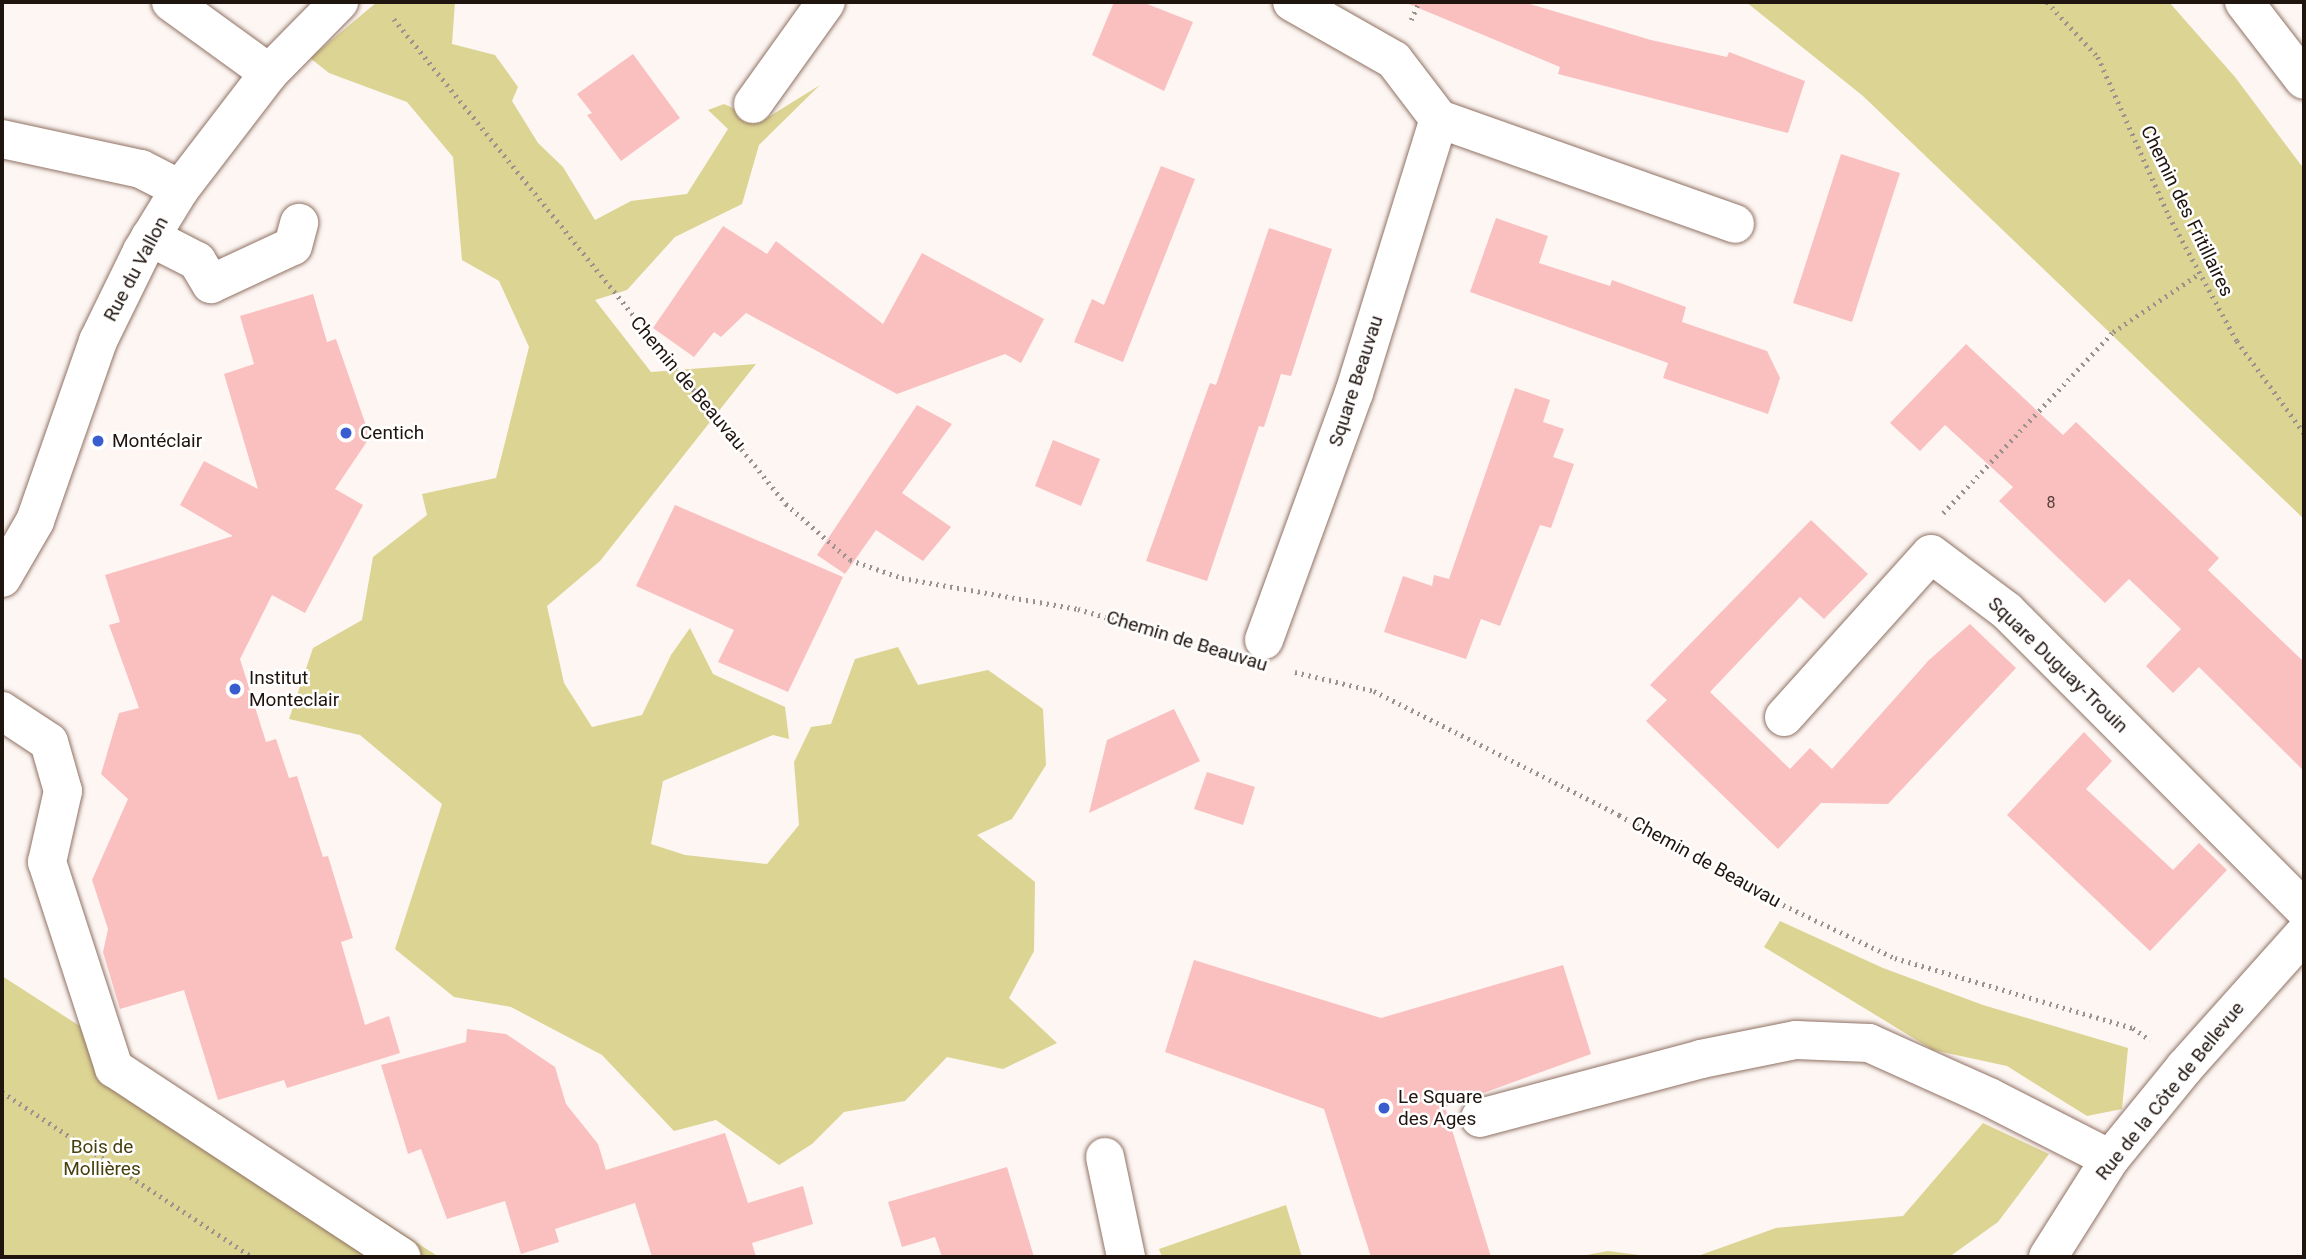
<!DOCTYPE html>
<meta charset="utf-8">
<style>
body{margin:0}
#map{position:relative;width:2306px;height:1259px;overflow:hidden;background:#fdf6f3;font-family:Roboto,sans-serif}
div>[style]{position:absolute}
.green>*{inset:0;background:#dcd493}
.building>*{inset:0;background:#fac0c0}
.path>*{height:4.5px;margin-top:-2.25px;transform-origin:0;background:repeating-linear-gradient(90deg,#9b928e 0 2px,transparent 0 7px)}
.roads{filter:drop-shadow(0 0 2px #907264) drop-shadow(0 0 2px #907264)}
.minor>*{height:38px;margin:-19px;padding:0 19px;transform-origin:19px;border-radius:19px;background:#fff}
.dots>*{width:19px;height:19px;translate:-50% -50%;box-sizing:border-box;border:4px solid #fff;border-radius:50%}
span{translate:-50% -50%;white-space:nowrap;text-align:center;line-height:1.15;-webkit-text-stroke:5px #fff;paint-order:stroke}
.number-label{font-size:16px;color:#563f3b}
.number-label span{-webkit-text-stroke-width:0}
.street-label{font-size:19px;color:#20140f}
.poi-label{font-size:19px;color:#20140f}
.left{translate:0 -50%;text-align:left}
.park-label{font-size:19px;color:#47400d}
.frame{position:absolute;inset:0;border:4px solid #20140f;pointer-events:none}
</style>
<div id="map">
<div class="green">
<i style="clip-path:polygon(377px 2px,455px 2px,452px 44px,495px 55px,518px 87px,512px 101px,538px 143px,563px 167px,595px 220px,631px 201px,687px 194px,728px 129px,708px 110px,724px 104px,762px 121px,820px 85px,759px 145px,742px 204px,675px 237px,627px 290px,595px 300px,651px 372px,756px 364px,600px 561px,547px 606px,564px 683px,592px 727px,642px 715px,671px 655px,690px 628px,713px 674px,785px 707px,789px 739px,773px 735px,663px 781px,651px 844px,685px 855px,767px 864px,799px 825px,794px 762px,811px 727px,831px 724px,855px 659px,898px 647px,918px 685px,988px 670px,1043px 709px,1046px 765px,1012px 819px,977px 835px,1035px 882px,1034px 951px,1009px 998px,1057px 1043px,1003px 1069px,947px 1057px,905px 1101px,844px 1112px,812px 1144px,779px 1165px,716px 1120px,674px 1131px,602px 1055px,511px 1007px,454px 997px,395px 949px,442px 804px,360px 735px,289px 719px,313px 648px,362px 620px,373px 557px,427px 515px,422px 494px,496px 478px,529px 347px,499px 281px,462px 260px,453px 157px,407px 102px,329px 73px,310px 58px)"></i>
<i style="clip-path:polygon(1746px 2px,2169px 2px,2235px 77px,2304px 169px,2304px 519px,1863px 96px)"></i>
<i style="clip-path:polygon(1780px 921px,1883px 968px,1983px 1005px,2128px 1048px,2122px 1109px,2087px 1116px,2007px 1066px,1933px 1050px,1764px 947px)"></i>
<i style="clip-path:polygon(2px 976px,439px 1257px,2px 1257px)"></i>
<i style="clip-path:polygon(1983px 1123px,2049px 1154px,1998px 1222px,1949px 1257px,1695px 1257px,1776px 1228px,1903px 1216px)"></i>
<i style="clip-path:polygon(1286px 1205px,1302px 1257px,1162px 1257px,1159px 1249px)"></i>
<i style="clip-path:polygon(1608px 1251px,1655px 1257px,1576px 1257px)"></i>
</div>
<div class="building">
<i style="clip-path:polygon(1114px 2px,1142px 2px,1193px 22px,1164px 91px,1092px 55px)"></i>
<i style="clip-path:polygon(1404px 2px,1523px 2px,1651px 40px,1727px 57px,1729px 52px,1805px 81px,1788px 133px,1558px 74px,1560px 67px)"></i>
<i style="clip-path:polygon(633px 54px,680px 118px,621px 161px,587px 115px,592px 113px,577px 94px)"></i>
<i style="clip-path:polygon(1841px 154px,1900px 173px,1852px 322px,1793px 303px)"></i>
<i style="clip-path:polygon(1161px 166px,1195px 179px,1123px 362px,1074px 342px,1092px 299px,1104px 305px)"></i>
<i style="clip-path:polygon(1496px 218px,1548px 236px,1539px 263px,1610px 286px,1612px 280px,1686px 307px,1682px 322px,1767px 351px,1780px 378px,1768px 414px,1663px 378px,1668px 363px,1470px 292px)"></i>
<i style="clip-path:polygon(723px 226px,767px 254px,776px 241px,883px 324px,922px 253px,1044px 319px,1021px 363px,1005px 354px,897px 394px,746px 313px,721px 337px,714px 332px,694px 357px,653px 328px)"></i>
<i style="clip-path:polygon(1269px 228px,1332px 249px,1291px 376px,1281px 374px,1264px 427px,1259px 426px,1207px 581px,1146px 561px,1210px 383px,1216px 385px)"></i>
<i style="clip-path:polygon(313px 294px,327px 342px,336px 339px,370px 437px,335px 489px,363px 505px,305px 613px,272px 595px,240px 659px,266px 742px,276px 739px,289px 778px,297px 776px,323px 857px,328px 856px,353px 938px,341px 942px,365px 1025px,389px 1016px,400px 1053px,287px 1088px,284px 1080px,218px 1100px,184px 990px,120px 1009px,103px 952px,108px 929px,92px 880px,128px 799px,101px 774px,119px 713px,139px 708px,109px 625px,120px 622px,105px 575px,233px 536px,180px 505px,204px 461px,258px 489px,224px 374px,254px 364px,240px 316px)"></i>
<i style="clip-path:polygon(1966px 344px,2063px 435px,2076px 422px,2219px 558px,2208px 570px,2304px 662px,2304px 771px,2199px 667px,2173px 693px,2146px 666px,2181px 629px,2129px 579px,2105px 603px,1999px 501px,2013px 487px,1945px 425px,1920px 451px,1890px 423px)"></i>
<i style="clip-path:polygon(1515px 388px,1550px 400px,1543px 422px,1564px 429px,1553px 457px,1574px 464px,1551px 528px,1540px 525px,1500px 626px,1481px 619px,1466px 659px,1384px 632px,1403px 576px,1432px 586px,1434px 575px,1449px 579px)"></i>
<i style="clip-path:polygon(917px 405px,952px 424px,902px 493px,951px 527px,923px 561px,876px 530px,845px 574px,817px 555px)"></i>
<i style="clip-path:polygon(1053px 440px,1100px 459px,1081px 506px,1035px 486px)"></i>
<i style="clip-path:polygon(675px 505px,843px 577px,788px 692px,718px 662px,734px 630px,636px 586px)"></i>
<i style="clip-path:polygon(1811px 520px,1868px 574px,1824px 619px,1800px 597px,1710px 692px,1790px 769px,1810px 748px,1832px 769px,1929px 660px,1970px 624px,2016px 668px,1888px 804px,1821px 803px,1778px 849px,1646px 721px,1667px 700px,1650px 685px)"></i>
<i style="clip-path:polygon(1174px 709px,1200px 761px,1089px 813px,1107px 740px)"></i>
<i style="clip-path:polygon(2084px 732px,2112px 761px,2086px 789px,2173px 870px,2199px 843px,2227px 870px,2150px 951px,2007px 815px)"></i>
<i style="clip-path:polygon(1207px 772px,1255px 787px,1243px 825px,1194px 809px)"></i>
<i style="clip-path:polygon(1194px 960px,1381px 1018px,1563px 965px,1591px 1054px,1445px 1107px,1491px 1257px,1371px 1257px,1324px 1109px,1165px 1052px)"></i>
<i style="clip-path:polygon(467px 1029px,506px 1034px,555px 1067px,566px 1104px,598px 1144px,606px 1170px,725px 1133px,748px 1203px,803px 1186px,813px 1224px,752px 1243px,756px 1257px,652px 1257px,635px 1203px,555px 1229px,559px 1242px,521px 1254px,505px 1201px,447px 1219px,421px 1149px,408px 1154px,381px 1065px,466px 1042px)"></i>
<i style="clip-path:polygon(1007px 1167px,1034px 1257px,942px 1257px,935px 1237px,902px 1247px,888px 1202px)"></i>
</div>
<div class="path">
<i style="left:2047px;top:2px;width:75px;rotate:47.2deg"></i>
<i style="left:2098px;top:57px;width:174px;rotate:65.9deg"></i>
<i style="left:2169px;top:216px;width:142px;rotate:61.5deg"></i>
<i style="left:2237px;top:341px;width:114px;rotate:53.9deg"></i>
<i style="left:394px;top:19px;width:624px;rotate:51.05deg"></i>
<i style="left:786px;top:504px;width:85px;rotate:41.2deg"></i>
<i style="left:850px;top:560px;width:55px;rotate:19.1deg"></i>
<i style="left:902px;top:578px;width:179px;rotate:10deg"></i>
<i style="left:1078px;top:609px;width:150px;rotate:16.3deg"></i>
<i style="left:1411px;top:20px;width:20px;rotate:-66deg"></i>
<i style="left:1943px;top:513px;width:248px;rotate:-46.8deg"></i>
<i style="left:2113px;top:332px;width:105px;rotate:-34.1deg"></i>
<i style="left:1295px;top:672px;width:81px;rotate:13.5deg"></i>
<i style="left:1374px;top:691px;width:275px;rotate:26.8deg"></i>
<i style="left:1619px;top:815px;width:159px;rotate:29.3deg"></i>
<i style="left:1758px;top:893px;width:152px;rotate:25.4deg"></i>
<i style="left:1895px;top:958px;width:248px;rotate:16.4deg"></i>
<i style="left:2133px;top:1028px;width:21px;rotate:35deg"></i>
<i style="left:2px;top:1092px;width:300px;rotate:33.4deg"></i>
</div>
<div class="roads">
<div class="minor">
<i style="left:171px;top:2px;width:121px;rotate:35.9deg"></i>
<i style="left:1292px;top:2px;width:117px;rotate:29.6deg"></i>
<i style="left:1394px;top:60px;width:74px;rotate:52.7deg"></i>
<i style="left:1439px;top:119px;width:314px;rotate:19.5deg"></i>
<i style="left:2244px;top:2px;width:98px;rotate:52.4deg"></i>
<i style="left:753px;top:104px;width:125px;rotate:-54.4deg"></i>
<i style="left:2px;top:139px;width:142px;rotate:12.2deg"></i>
<i style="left:141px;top:169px;width:44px;rotate:27.1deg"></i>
<i style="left:150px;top:237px;width:53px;rotate:27.1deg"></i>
<i style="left:197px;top:261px;width:27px;rotate:59deg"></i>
<i style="left:211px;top:284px;width:90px;rotate:-24.9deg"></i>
<i style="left:293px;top:246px;width:24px;rotate:-75deg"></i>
<i style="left:2px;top:578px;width:66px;rotate:-59.9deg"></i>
<i style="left:35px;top:521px;width:191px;rotate:-70.7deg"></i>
<i style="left:98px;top:341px;width:100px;rotate:-63.9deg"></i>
<i style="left:142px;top:251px;width:73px;rotate:-58.5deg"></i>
<i style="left:180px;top:189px;width:146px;rotate:-52.5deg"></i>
<i style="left:269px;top:73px;width:100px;rotate:-45.4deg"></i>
<i style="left:1264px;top:640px;width:263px;rotate:-70deg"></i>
<i style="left:1354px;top:393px;width:287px;rotate:-72.8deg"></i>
<i style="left:2px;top:711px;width:56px;rotate:33.4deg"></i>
<i style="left:49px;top:742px;width:51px;rotate:74.1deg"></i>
<i style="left:63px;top:791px;width:73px;rotate:102.7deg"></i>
<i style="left:47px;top:862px;width:217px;rotate:72deg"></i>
<i style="left:114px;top:1068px;width:344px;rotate:33.3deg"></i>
<i style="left:1784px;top:717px;width:219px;rotate:-48deg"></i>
<i style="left:1931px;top:554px;width:95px;rotate:36.9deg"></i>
<i style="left:2007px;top:611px;width:421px;rotate:45.1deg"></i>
<i style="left:1480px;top:1118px;width:229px;rotate:-14.9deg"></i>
<i style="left:1701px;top:1059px;width:97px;rotate:-11.3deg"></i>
<i style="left:1796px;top:1040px;width:73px;rotate:2.4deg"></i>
<i style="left:1869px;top:1043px;width:132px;rotate:24.2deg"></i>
<i style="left:1989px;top:1097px;width:136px;rotate:27.1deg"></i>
<i style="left:1105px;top:1157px;width:102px;rotate:78.1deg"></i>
<i style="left:2048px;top:1257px;width:116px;rotate:-57.7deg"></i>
<i style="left:2110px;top:1159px;width:119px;rotate:-50.8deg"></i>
<i style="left:2185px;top:1067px;width:178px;rotate:-48.2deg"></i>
</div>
</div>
<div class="dots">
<i style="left:346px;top:433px;background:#395dce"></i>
<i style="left:98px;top:441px;background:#395dce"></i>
<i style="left:235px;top:689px;background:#395dce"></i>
<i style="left:1384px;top:1108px;background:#395dce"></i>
</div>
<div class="number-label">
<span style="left:2051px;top:503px">8</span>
</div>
<div class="street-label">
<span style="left:2187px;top:211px;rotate:64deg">Chemin des Fritillaires</span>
<span style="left:136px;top:269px;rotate:-62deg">Rue du Vallon</span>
<span style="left:1356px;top:381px;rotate:-72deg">Square Beauvau</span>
<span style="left:688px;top:383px;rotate:50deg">Chemin de Beauvau</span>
<span style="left:1187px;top:641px;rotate:17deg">Chemin de Beauvau</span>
<span style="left:2058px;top:665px;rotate:44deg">Square Duguay-Trouin</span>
<span style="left:1706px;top:862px;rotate:29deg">Chemin de Beauvau</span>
<span style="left:2170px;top:1091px;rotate:-51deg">Rue de la Côte de Bellevue</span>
</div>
<div class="poi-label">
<span class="left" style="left:360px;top:433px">Centich</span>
<span class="left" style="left:112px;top:441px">Montéclair</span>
<span class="left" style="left:249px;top:689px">Institut<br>Monteclair</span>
<span class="left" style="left:1398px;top:1108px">Le Square<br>des Ages</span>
</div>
<div class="park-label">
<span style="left:102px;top:1158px">Bois de<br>Mollières</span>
</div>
<div class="frame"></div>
</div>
